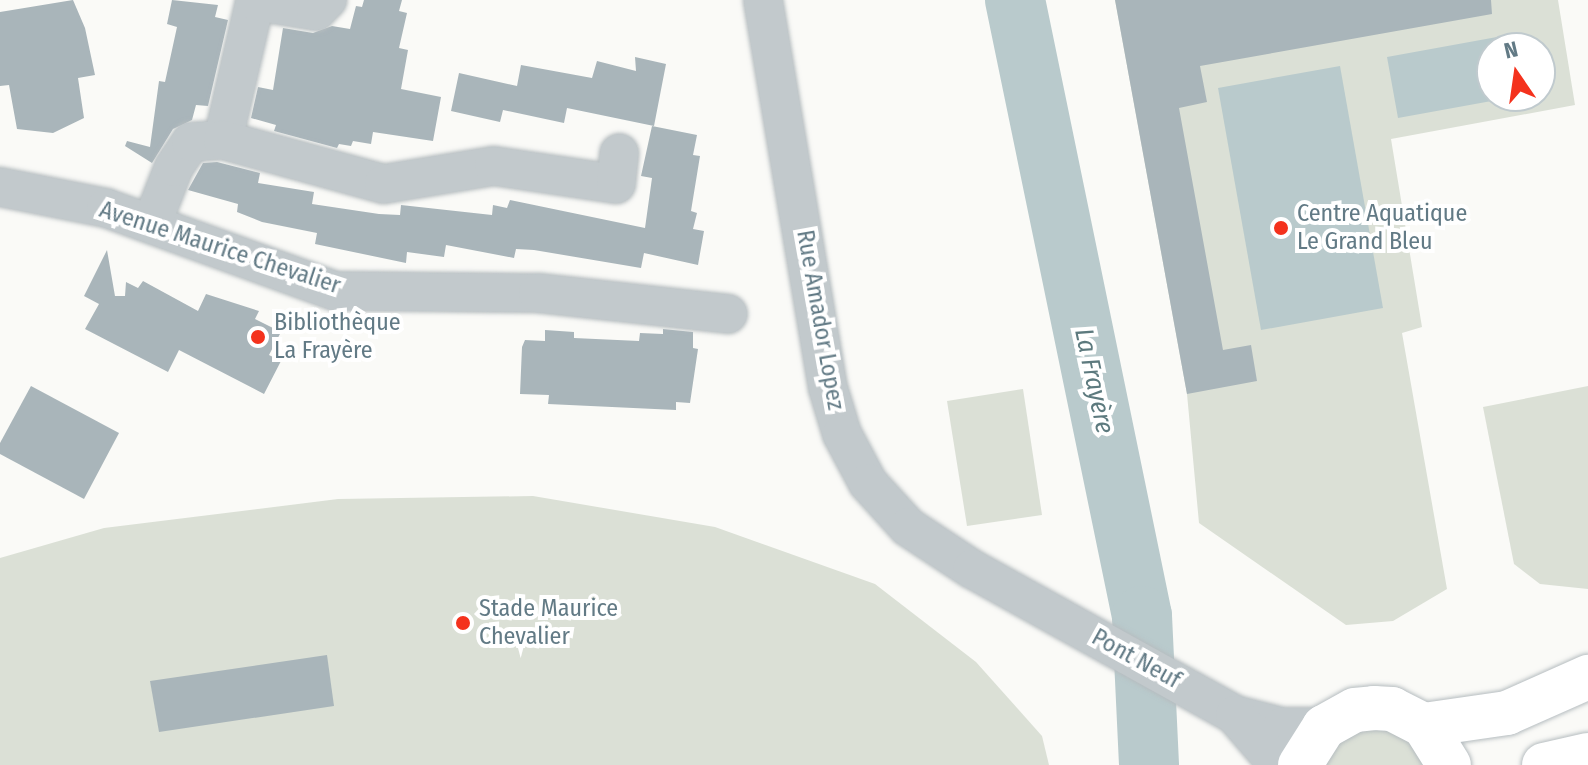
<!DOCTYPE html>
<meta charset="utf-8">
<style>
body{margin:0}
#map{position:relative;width:1588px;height:765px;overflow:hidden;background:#fafaf7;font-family:"Fira Sans Condensed",sans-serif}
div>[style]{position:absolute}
.green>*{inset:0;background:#dbe0d6}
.water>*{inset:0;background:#b9cacc}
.river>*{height:60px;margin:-30px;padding:0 30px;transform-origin:30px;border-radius:30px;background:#b9cacc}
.building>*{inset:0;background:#a9b5ba}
.roads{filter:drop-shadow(0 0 2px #b6bdc0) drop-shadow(0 0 2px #b6bdc0)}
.minor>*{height:38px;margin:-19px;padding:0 19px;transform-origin:19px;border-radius:19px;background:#c2c9cc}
.major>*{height:44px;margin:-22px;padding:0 22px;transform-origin:22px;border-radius:22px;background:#fff}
.dots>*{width:22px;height:22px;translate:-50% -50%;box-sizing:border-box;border:4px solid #fff;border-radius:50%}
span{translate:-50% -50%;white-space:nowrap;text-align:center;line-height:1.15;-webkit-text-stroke:8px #fff;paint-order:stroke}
.poi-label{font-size:24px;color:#627a85}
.left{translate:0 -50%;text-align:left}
.street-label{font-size:24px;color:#627a85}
.water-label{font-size:26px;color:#5d7a7e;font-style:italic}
.north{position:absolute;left:1476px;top:32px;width:80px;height:80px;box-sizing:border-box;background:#fff;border:2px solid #c0cace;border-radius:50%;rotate:347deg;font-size:22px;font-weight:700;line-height:32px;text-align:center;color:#627a85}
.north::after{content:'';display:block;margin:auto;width:28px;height:36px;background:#f4321d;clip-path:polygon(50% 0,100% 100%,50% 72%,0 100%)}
</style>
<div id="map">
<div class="green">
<i style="clip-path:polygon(evenodd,1115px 0,1558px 0,1575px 105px,1391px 139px,1422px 327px,1402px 333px,1447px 589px,1393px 621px,1346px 625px,1199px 523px,1187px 394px,1115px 0,1492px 48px,1540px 48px,1540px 96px,1492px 96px,1492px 48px)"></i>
<i style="clip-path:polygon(1588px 386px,1588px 589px,1540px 584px,1514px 564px,1483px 407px)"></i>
<i style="clip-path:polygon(1023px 389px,1042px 515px,967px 526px,947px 401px)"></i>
<i style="clip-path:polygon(533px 496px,715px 527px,875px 584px,976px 662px,1042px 736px,1049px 765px,0 765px,0 558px,104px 528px,338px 499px)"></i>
<i style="clip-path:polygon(1369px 725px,1408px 735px,1431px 765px,1319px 765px,1335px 740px)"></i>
</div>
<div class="water">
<i style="clip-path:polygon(1508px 35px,1510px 48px,1492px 48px,1492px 96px,1519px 96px,1398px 118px,1387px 57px)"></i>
<i style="clip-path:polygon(1340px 66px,1383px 308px,1261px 330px,1218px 88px)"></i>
</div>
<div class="river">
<i style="left:1015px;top:0;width:629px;rotate:78.35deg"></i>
<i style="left:1142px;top:616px;width:149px;rotate:87.3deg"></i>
</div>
<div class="building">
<i style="clip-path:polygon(73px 0,85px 28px,95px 75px,78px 78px,84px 118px,53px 133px,17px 129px,9px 85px,0 86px,0 12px)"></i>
<i style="clip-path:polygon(172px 0,218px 5px,215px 17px,228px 20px,208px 106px,196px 105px,192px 120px,173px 129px,152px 163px,125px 146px,127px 141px,150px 147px,159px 81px,165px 82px,177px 27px,167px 24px)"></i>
<i style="clip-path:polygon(364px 0,402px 0,399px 11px,407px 13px,399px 48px,408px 50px,401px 89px,441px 97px,433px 141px,373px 132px,371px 144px,353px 141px,351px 146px,339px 144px,337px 148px,274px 131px,276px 125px,251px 118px,258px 87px,273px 90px,283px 28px,313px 33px,332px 26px,350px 29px,356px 6px,362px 7px)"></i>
<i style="clip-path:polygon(1115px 0,1491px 0,1492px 14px,1200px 66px,1207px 102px,1179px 108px,1223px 350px,1251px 345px,1257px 381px,1187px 394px)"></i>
<i style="clip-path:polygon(635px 57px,666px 64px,654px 126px,567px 108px,564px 123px,503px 110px,500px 122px,451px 111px,459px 73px,517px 86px,521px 65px,592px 78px,597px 61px,636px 71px)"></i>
<i style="clip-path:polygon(652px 126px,697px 135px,693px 155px,700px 156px,691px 211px,697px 213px,693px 229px,704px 231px,698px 265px,644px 253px,641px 268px,534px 250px,516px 249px,514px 258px,446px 245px,444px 257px,407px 252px,406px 263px,315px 244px,317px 233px,262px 222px,237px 212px,238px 204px,188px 190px,203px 163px,217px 162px,260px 173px,258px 183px,314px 192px,312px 204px,379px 214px,400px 215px,401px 205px,492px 215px,493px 205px,507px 208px,510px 200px,645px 228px,652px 178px,641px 176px)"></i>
<i style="clip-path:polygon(107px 250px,115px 296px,125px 296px,126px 282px,138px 288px,143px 281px,198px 311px,206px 294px,259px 311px,255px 319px,281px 332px,269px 355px,281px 361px,264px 394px,179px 350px,168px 372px,85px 329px,99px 304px,84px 296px)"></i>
<i style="clip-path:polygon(663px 329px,693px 332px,693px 348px,698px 349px,690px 403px,676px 402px,676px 410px,548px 404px,549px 395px,520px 394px,522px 347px,525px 340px,545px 341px,545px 330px,574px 332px,574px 338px,639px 341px,640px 333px,663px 334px)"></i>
<i style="clip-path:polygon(31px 386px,119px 433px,84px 499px,0 454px,0 443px)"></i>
<i style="clip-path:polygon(327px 655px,334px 706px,159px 732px,150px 681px)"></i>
</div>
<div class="roads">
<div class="minor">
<i style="left:763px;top:0;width:393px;rotate:80.5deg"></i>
<i style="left:828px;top:388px;width:48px;rotate:73.1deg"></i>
<i style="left:842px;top:434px;width:55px;rotate:62deg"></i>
<i style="left:868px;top:483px;width:59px;rotate:47.7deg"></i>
<i style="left:908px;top:527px;width:77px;rotate:33.3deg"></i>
<i style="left:972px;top:569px;width:301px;rotate:29deg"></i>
<i style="left:1235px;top:715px;width:49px;rotate:14.3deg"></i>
<i style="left:1282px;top:727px;width:42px"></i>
<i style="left:223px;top:140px;width:143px;rotate:-77deg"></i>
<i style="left:255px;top:1px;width:62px;rotate:9.3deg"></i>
<i style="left:316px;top:11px;width:16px;rotate:-45deg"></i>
<i style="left:0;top:187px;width:108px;rotate:11.2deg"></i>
<i style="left:106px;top:208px;width:244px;rotate:19.9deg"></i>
<i style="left:335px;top:291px;width:203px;rotate:0.6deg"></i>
<i style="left:538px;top:293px;width:191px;rotate:6.3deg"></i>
<i style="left:152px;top:223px;width:60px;rotate:-68.6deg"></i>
<i style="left:174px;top:167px;width:30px;rotate:-56deg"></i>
<i style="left:191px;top:142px;width:32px;rotate:-4deg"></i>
<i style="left:223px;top:140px;width:167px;rotate:15.3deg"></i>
<i style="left:384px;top:184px;width:111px;rotate:-9.3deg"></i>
<i style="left:494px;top:166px;width:123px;rotate:8.4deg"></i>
<i style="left:616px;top:184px;width:31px;rotate:-84deg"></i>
<i style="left:1235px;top:715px;width:66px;rotate:49.3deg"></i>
</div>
<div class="major">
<i style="left:1424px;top:725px;width:84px;rotate:-8.2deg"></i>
<i style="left:1507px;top:713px;width:89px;rotate:-24deg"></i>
<i style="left:1300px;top:765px;width:45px;rotate:-57.7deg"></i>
<i style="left:1324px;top:727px;width:35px;rotate:-29deg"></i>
<i style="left:1355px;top:710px;width:19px;rotate:-6deg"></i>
<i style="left:1374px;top:708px;width:18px;rotate:3deg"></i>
<i style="left:1392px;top:709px;width:36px;rotate:27deg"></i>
<i style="left:1424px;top:725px;width:47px;rotate:58deg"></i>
<i style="left:1544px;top:765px;width:45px;rotate:-12.8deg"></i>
</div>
</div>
<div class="dots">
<i style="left:1281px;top:228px;background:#f4321d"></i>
<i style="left:258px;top:337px;background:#f4321d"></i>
<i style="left:463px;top:623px;background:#f4321d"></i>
</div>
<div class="poi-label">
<span class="left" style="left:1297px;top:228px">Centre Aquatique<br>Le Grand Bleu</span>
<span class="left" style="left:274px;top:337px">Bibliothèque<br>La Frayère</span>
<span class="left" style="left:479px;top:623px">Stade Maurice<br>Chevalier</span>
</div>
<div class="street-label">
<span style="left:220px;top:248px;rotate:18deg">Avenue Maurice Chevalier</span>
<span style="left:820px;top:320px;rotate:80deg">Rue Amador Lopez</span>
<span style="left:1136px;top:659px;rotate:29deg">Pont Neuf</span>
</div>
<div class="water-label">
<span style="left:1094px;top:381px;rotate:78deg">La Frayère</span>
</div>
<div class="north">N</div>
</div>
